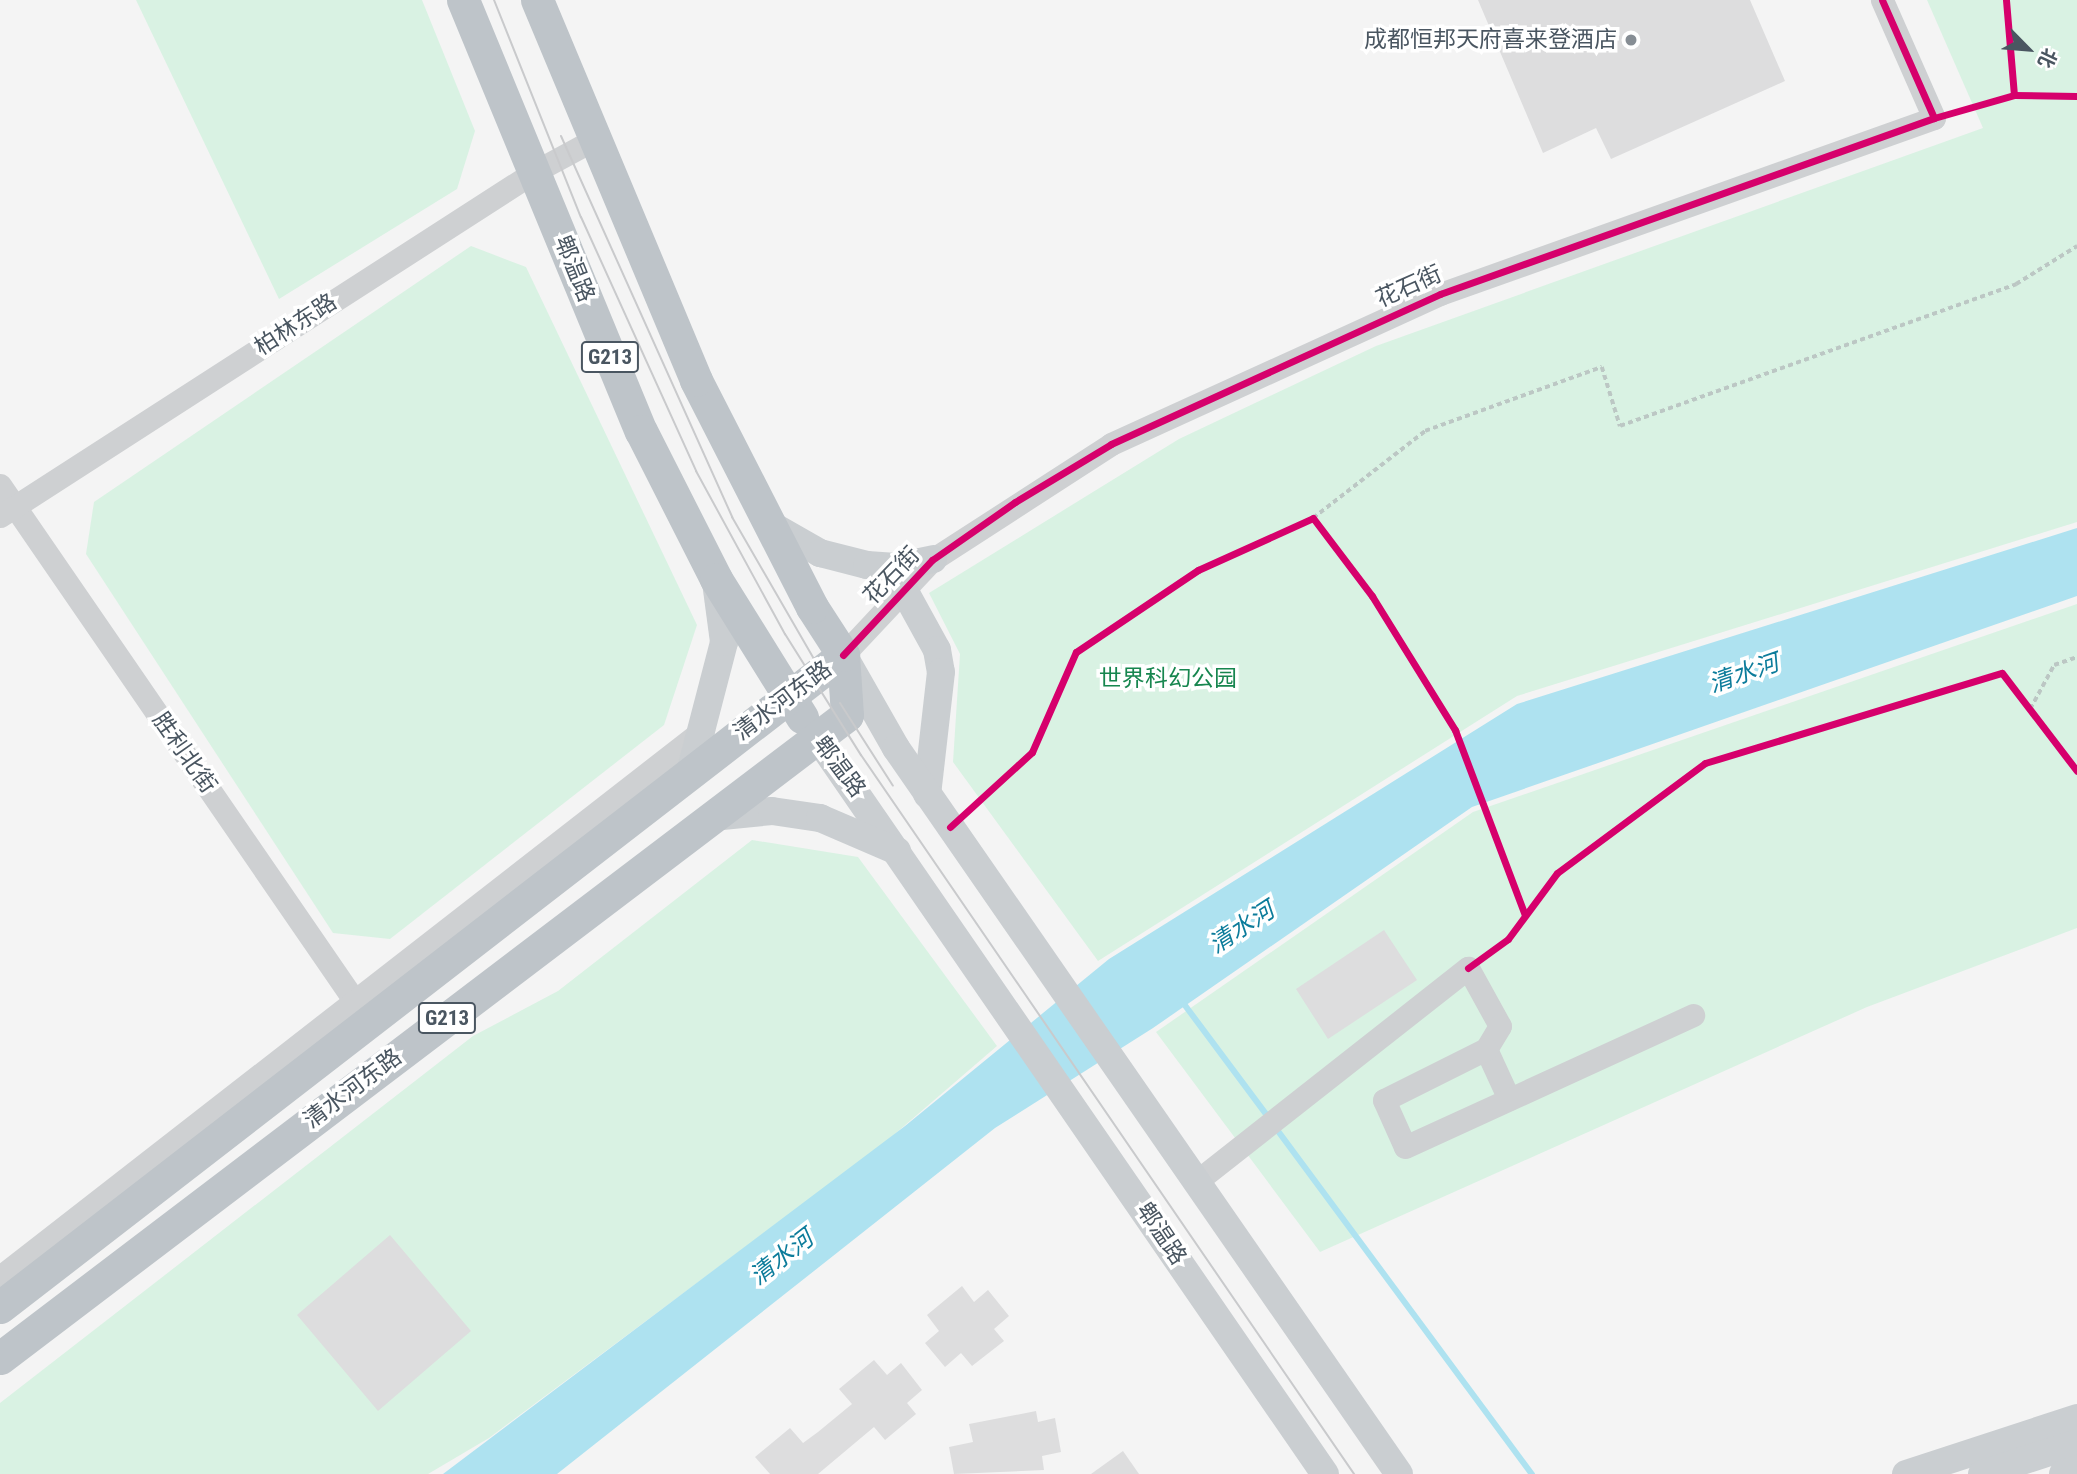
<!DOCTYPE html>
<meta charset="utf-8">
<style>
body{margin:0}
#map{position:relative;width:2077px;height:1474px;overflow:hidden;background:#f4f4f4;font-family:"Roboto Condensed","Noto Sans SC",sans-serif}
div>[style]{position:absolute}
.green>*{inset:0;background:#d9f2e3}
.water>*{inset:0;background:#aee2f0}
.stream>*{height:6px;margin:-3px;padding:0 3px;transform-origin:3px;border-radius:3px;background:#aee2f0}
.building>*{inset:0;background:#ddddde}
.path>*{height:3.5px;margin-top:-1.75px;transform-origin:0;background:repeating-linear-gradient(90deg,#bcc7c4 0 5px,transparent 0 8.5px)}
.minor>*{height:23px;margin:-11.5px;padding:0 11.5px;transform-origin:11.5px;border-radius:11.5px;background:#ced0d2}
.major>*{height:28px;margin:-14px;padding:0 14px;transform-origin:14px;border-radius:14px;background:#caced1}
.highway>*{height:33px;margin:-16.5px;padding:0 16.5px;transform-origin:16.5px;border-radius:16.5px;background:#bec4c9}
.tram>*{height:2px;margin:-1px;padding:0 1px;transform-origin:1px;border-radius:1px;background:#c9cacc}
.cycleway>*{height:7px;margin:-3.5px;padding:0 3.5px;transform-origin:3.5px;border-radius:3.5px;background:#d6006c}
.dots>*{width:19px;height:19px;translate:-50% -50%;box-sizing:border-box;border:4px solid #fff;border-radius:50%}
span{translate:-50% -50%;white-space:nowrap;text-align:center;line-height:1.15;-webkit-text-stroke:7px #fff;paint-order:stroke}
.shield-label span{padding:2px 5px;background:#fff;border:2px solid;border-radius:5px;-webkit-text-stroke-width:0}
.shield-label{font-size:21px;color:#4a5661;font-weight:700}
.poi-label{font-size:23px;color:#4a5661}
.right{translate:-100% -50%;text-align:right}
.street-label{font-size:23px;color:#4a5661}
.park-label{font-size:23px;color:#17864f}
.water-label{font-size:24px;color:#0c7c9b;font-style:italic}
.north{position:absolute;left:1993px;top:14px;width:70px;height:70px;-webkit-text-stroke:5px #fff;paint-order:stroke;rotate:115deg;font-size:19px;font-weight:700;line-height:28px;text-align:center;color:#4a5661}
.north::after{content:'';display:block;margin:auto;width:24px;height:32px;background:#4a5661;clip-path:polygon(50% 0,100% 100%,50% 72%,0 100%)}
</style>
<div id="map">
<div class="green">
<i style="clip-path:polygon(136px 0,422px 0,475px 131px,457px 189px,279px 299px)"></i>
<i style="clip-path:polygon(1927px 0,2077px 0,2077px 522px,1517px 696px,1098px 961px,953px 762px,960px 654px,929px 593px,1179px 439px,1376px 346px,1983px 128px)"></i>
<i style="clip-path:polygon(471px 246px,526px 267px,697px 625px,664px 725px,390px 939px,333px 933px,86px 554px,94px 502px)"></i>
<i style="clip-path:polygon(2077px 604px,2077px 928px,1867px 1007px,1320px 1252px,1156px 1032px,1473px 812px)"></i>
<i style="clip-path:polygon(752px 840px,858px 857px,997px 1046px,882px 1145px,489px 1438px,428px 1474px,0 1474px,0 1403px,473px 1036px,558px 991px)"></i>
</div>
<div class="water">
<i style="clip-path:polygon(2077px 528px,2077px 596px,1472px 807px,1153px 1028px,995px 1128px,557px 1474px,443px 1474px,905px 1126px,1109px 959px,1517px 704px)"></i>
</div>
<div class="stream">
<i style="left:1181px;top:1000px;width:147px;rotate:53.3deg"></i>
<i style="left:1275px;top:1127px;width:432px;rotate:53.5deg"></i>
</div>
<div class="building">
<i style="clip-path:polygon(1478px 0,1750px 0,1785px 81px,1611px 159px,1596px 128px,1543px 153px)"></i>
<i style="clip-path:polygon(1384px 930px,1417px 980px,1328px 1039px,1296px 989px)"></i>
<i style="clip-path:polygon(390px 1235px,471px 1331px,378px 1411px,297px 1315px)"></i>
<i style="clip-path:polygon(962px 1286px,974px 1302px,988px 1290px,1009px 1316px,994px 1329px,1004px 1341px,972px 1366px,961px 1353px,945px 1367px,925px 1343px,939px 1331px,927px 1315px)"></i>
<i style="clip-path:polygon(874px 1360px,887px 1375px,901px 1363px,922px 1390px,907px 1403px,916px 1414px,885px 1440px,874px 1427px,818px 1474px,770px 1474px,755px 1457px,790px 1428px,803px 1443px,818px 1432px,852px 1404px,839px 1389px)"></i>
<i style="clip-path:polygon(1036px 1411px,1038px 1422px,1055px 1418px,1061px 1452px,1042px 1456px,1044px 1470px,954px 1474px,949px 1447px,973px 1442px,969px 1424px)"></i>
<i style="clip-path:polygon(1123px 1451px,1139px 1474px,1091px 1474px)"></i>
</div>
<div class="path">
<i style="left:1313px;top:518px;width:142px;rotate:-37.8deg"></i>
<i style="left:1425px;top:431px;width:188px;rotate:-19.9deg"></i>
<i style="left:1602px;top:367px;width:62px;rotate:73deg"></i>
<i style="left:1620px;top:426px;width:421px;rotate:-19.7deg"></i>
<i style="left:2016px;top:284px;width:72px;rotate:-31.9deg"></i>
<i style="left:2030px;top:709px;width:50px;rotate:-61.4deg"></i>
<i style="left:2054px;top:665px;width:24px;rotate:-19deg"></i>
</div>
<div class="minor">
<i style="left:0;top:485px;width:644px;rotate:55.5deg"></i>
<i style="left:0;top:516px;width:635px;rotate:-32.79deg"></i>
<i style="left:534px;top:172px;width:69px;rotate:-28.4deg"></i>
<i style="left:843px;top:655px;width:130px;rotate:-46.9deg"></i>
<i style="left:932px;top:560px;width:213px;rotate:-32.9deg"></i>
<i style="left:1111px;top:444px;width:362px;rotate:-24.5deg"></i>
<i style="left:1440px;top:294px;width:524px;rotate:-19.61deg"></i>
<i style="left:1934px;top:118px;width:129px;rotate:-113.8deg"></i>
<i style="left:1486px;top:1049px;width:55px;rotate:65.3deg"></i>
<i style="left:1197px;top:1181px;width:345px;rotate:-38.2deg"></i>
<i style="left:1468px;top:968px;width:66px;rotate:61.1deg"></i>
<i style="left:1500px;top:1026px;width:27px;rotate:121deg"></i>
<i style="left:1486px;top:1049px;width:114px;rotate:153.4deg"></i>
<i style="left:1384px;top:1100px;width:51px;rotate:65.9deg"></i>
<i style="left:1405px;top:1147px;width:317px;rotate:-24.6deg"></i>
<i style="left:0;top:1277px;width:891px;rotate:-37.89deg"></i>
</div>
<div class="major">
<i style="left:769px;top:524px;width:59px;rotate:29.6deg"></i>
<i style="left:820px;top:553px;width:49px;rotate:14.3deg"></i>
<i style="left:867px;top:565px;width:29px;rotate:4deg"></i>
<i style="left:896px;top:567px;width:38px;rotate:-12deg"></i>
<i style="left:904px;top:590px;width:68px;rotate:61.2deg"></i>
<i style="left:937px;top:650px;width:22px;rotate:80deg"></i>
<i style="left:941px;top:672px;width:123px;rotate:96.5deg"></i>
<i style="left:843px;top:655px;width:107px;rotate:60.3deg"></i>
<i style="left:896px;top:748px;width:883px;rotate:55.28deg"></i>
<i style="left:817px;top:737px;width:895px;rotate:55.42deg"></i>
<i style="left:691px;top:769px;width:131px;rotate:-75.4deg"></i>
<i style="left:724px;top:642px;width:61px;rotate:-97.6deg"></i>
<i style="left:712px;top:817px;width:60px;rotate:-5.7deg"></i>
<i style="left:772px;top:811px;width:49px;rotate:8.3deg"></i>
<i style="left:820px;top:818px;width:84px;rotate:23.2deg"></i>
<i style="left:1906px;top:1474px;width:180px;rotate:-18.1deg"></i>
<i style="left:1982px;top:1474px;width:100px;rotate:-18.1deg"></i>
<i style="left:2063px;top:1474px;width:15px;rotate:-20deg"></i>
</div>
<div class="highway">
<i style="left:463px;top:0;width:466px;rotate:67.6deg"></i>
<i style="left:641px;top:431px;width:166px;rotate:63.1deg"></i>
<i style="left:716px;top:579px;width:163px;rotate:58.1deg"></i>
<i style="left:0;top:1307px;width:1066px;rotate:-37.72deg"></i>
<i style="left:0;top:1358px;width:1063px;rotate:-37.2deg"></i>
<i style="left:847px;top:715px;width:60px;rotate:-93.8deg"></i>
<i style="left:843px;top:655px;width:57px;rotate:-122.9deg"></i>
<i style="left:812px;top:607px;width:255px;rotate:-117.1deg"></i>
<i style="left:696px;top:380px;width:412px;rotate:-112.7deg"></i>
</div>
<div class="tram">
<i style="left:494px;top:0;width:234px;rotate:68.2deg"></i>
<i style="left:581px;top:217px;width:279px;rotate:65.6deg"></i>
<i style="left:696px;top:471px;width:186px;rotate:61.4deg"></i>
<i style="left:785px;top:634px;width:143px;rotate:57.9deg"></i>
<i style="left:861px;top:755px;width:872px;rotate:55.56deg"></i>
<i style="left:561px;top:136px;width:418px;rotate:65.8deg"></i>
<i style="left:732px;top:517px;width:192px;rotate:60deg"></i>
<i style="left:840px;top:703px;width:98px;rotate:57.4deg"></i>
</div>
<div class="cycleway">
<i style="left:1882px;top:0;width:129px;rotate:66.2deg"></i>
<i style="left:2006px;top:0;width:95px;rotate:85.2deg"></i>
<i style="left:843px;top:655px;width:130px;rotate:-46.9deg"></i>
<i style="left:932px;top:560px;width:101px;rotate:-34.9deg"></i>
<i style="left:1015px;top:502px;width:112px;rotate:-31.1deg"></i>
<i style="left:1111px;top:444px;width:362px;rotate:-24.5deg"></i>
<i style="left:1440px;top:294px;width:524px;rotate:-19.61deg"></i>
<i style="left:1934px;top:118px;width:83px;rotate:-16deg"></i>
<i style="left:2014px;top:95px;width:63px;rotate:0.9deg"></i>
<i style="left:950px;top:827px;width:111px;rotate:-42.4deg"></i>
<i style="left:1032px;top:752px;width:109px;rotate:-66.3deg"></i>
<i style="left:1076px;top:652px;width:147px;rotate:-33.9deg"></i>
<i style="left:1198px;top:570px;width:126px;rotate:-24.3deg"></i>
<i style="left:1313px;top:518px;width:98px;rotate:52.9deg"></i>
<i style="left:1372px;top:596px;width:158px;rotate:58.2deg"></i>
<i style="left:1455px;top:730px;width:198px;rotate:69.3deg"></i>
<i style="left:1468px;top:968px;width:49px;rotate:-35.9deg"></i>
<i style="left:1508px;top:939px;width:82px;rotate:-53.4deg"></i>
<i style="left:1557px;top:873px;width:184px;rotate:-36.6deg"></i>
<i style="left:1705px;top:763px;width:310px;rotate:-16.9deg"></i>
<i style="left:2002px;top:673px;width:123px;rotate:52.6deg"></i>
</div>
<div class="dots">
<i style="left:1631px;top:40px;background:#868d94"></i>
</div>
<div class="shield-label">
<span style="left:610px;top:357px">G213</span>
<span style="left:447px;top:1018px">G213</span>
</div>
<div class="poi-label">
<span class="right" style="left:1617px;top:40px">成都恒邦天府喜来登酒店</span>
</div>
<div class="street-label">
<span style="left:574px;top:269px;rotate:68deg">郫温路</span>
<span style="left:1409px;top:287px;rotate:-24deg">花石街</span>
<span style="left:296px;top:325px;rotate:-33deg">柏林东路</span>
<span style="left:892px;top:576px;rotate:-46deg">花石街</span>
<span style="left:783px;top:701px;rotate:-37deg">清水河东路</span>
<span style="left:184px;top:753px;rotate:55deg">胜利北街</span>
<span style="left:839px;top:767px;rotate:53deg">郫温路</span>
<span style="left:353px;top:1089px;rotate:-37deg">清水河东路</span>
<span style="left:1161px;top:1234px;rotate:56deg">郫温路</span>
</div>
<div class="park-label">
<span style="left:1168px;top:679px">世界科幻公园</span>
</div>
<div class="water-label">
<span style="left:1744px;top:674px;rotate:-19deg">清水河</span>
<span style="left:1242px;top:928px;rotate:-33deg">清水河</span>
<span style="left:782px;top:1258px;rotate:-38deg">清水河</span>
</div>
<div class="north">北</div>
</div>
